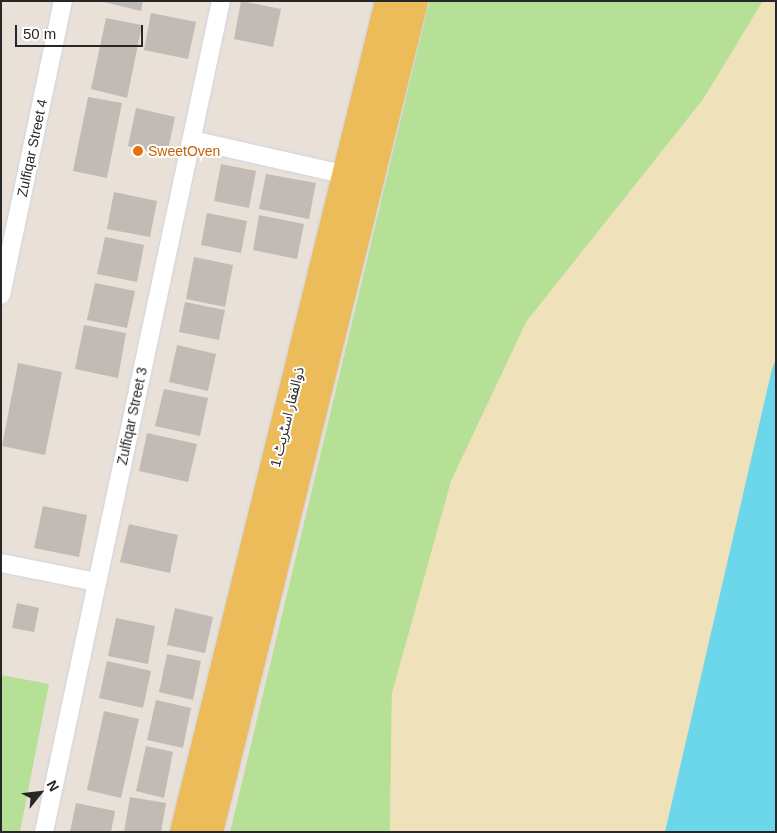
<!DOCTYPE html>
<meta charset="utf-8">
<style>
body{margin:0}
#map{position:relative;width:777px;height:833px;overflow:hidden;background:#e9e0d8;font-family:Helvetica,"Noto Sans Arabic",sans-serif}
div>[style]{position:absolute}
.green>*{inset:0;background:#b6e095}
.sand>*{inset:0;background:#efe1ba}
.water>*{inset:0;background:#6cd6eb}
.building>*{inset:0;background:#c1bab5}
.roads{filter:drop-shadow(0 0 1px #cdd3e0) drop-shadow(0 0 1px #cdd3e0)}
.minor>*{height:18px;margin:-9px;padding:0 9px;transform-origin:9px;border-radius:9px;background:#fff}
.primary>*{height:28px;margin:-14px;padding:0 14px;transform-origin:14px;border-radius:14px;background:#ecbb5a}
.dots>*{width:14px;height:14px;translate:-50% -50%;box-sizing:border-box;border:2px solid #fff;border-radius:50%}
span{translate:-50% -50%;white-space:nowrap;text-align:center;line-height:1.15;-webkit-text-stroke:4px #fff;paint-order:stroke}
.street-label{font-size:14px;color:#272727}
.food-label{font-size:14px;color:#c56008}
.left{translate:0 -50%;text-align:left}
.frame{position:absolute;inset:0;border:2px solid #272727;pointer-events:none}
.north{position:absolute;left:15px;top:768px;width:50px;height:50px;-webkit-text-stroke:4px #fff;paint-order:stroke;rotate:61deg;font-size:14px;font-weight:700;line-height:20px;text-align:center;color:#272727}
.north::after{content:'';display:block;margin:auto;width:18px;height:22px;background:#272727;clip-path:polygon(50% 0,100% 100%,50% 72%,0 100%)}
.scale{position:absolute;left:15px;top:25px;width:128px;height:22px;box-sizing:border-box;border:2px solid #272727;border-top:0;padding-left:6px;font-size:15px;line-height:18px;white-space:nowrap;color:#272727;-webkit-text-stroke:4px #fff;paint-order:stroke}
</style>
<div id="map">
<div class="green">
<i style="clip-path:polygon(429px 1px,763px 1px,704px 98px,392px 693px,390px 832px,230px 832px)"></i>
<i style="clip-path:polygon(1px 675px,49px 684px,20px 832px,1px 832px)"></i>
</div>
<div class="sand">
<i style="clip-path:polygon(763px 1px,776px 1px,776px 359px,665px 832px,390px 832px,392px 693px,451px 481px,526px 322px,704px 98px)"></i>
</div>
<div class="water">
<i style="clip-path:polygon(776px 359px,776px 832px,665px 832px,772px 369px)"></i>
</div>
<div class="building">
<i style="clip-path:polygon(100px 1px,143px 1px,141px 11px)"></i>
<i style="clip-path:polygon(241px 1px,281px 9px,273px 47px,234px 39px)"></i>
<i style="clip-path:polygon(151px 13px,196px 22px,188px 59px,144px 50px)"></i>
<i style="clip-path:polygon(106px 18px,142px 25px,127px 98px,91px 89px)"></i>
<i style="clip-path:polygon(88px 97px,122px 103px,107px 178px,73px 171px)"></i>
<i style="clip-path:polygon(136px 108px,175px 117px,167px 155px,128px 146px)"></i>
<i style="clip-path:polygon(221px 164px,256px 171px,249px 208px,214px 201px)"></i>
<i style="clip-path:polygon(266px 174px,316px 183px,309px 219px,259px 209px)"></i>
<i style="clip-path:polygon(114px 192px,157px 201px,150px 237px,107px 229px)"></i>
<i style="clip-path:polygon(207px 213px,247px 221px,241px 253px,201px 245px)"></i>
<i style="clip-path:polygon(259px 215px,304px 224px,297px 259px,253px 250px)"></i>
<i style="clip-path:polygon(105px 237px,144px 245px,137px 282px,97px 274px)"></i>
<i style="clip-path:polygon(194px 257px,233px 265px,225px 307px,186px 299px)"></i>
<i style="clip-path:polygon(95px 283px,135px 291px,127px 328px,87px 320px)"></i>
<i style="clip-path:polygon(185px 302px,225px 310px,219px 340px,179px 332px)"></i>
<i style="clip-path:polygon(84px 325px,126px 333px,118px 378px,75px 369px)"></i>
<i style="clip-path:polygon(177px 345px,216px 354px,208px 391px,169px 382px)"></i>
<i style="clip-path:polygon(18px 363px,62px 372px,45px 455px,2px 446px)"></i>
<i style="clip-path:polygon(164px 389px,208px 398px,200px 436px,155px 426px)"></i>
<i style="clip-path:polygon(147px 433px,197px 444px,188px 482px,139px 471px)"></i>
<i style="clip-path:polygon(43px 506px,87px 515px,79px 557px,34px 548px)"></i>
<i style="clip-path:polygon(129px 524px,178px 535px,170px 573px,120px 562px)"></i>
<i style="clip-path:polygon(17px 603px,39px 608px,34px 632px,12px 628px)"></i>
<i style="clip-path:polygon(175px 608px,213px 617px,205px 653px,167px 645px)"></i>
<i style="clip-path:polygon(116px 618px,155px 626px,148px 664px,108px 656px)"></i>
<i style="clip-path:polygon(167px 654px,201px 661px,193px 700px,159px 692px)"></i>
<i style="clip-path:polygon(107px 661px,151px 671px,143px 708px,99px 698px)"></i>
<i style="clip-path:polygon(156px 700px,191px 708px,183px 748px,147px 740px)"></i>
<i style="clip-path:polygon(104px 711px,139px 719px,121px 798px,87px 790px)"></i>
<i style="clip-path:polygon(146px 746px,173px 752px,164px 798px,136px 791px)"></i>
<i style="clip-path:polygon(130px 797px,166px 803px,161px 832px,124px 832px)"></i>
<i style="clip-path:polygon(76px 803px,115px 811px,111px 832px,70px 832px)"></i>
</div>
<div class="roads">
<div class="minor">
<i style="left:192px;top:140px;width:159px;rotate:12.7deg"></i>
<i style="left:1px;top:295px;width:300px;rotate:-78.1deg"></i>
<i style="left:1px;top:563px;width:97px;rotate:11.3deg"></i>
<i style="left:44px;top:832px;width:850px;rotate:-77.98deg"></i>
</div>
<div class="primary">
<i style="left:184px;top:832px;width:856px;rotate:-76.14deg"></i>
<i style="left:209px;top:832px;width:856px;rotate:-76.14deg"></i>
</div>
</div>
<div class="dots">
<i style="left:138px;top:151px;background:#e8710a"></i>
</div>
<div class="street-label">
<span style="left:32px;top:148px;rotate:-78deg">Zulfiqar Street 4</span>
<span style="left:132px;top:416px;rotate:-78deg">Zulfiqar Street 3</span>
<span style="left:287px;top:417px;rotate:-76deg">ذوالفقار اسٹریٹ 1</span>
</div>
<div class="food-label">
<span class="left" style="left:148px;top:151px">SweetOven</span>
</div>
<div class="frame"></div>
<div class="north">N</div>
<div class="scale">50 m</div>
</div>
